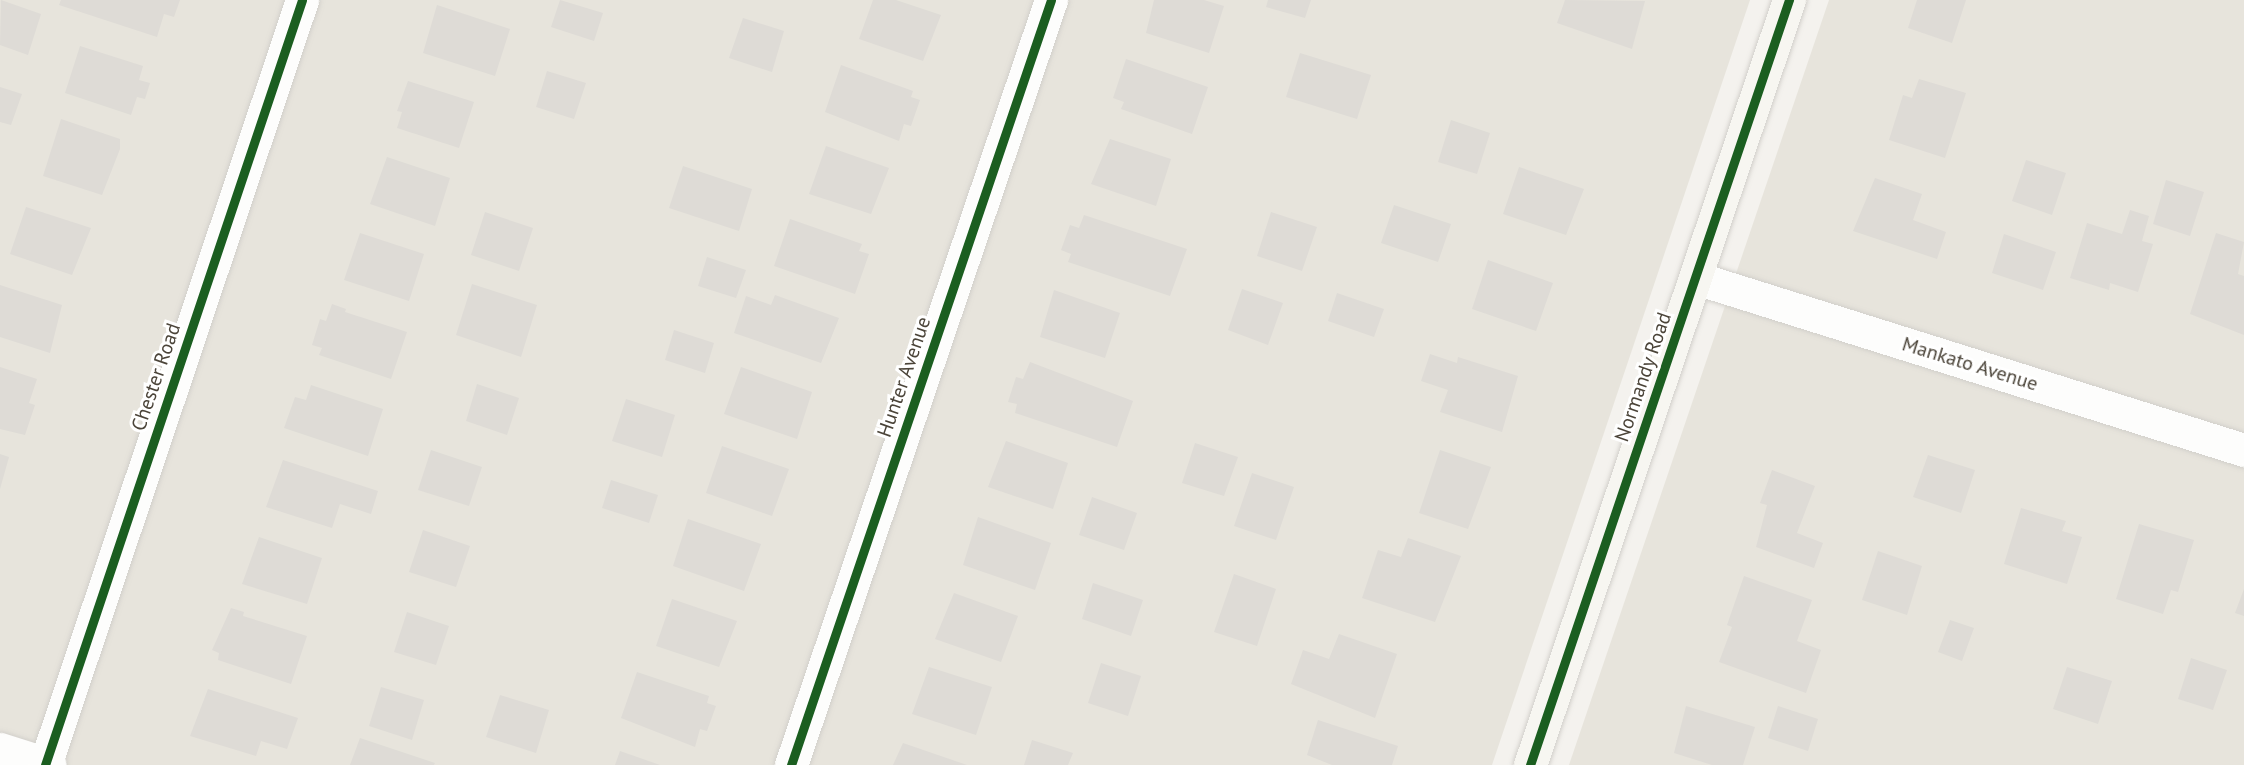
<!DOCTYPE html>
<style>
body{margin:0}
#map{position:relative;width:2244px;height:765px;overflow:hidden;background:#f4f2ee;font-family:"PT Sans",sans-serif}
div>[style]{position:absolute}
.residential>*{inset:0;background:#e7e4dc}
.building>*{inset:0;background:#dedbd6}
.roads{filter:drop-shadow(0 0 2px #d2d0cb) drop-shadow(0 0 2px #d2d0cb)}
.street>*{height:33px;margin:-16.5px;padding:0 16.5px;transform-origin:16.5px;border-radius:16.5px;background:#fdfdfc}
.secondary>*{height:33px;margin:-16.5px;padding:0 16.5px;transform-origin:16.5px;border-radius:16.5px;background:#f7f6f1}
.cycleway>*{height:9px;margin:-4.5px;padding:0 4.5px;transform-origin:4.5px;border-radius:4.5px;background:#1b5e20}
span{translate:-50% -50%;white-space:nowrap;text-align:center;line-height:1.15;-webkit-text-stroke:6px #fff;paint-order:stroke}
.street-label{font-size:20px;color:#4b4439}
</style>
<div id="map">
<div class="residential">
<i style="clip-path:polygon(0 0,1750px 0,1492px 765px,0 765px)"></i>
<i style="clip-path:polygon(1829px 0,2244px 0,2244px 765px,1569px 765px)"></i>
</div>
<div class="building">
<i style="clip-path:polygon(1px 0,41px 14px,28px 55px,0 45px)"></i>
<i style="clip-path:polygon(61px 0,180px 0,174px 17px,164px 14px,157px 37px,59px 5px)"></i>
<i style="clip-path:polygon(560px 0,603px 13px,594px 41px,551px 27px)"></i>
<i style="clip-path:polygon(873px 0,896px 0,941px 15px,923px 61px,859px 39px)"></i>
<i style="clip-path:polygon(1154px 0,1204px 0,1224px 6px,1209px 53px,1146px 33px)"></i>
<i style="clip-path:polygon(1268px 0,1311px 0,1305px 18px,1266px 7px)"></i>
<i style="clip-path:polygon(1565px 0,1645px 1px,1632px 49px,1557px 23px)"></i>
<i style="clip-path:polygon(1917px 0,1966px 0,1952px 43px,1908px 28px)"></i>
<i style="clip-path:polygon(437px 5px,510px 29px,495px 76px,423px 53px)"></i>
<i style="clip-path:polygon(743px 18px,784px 31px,772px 72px,729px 58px)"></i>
<i style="clip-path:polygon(80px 46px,143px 66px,139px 80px,150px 83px,145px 99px,137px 97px,131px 115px,65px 93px)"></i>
<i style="clip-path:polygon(1300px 53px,1371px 75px,1357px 119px,1286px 97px)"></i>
<i style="clip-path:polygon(1126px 59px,1208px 87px,1192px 134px,1121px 109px,1124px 102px,1113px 98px)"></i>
<i style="clip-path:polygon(841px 65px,913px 91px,911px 97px,920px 100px,911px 126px,904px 124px,899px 141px,825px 112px)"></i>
<i style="clip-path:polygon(547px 71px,586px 83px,574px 119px,536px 107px)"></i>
<i style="clip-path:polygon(1919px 79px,1966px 93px,1945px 158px,1889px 140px,1903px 95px,1912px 98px)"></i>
<i style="clip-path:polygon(408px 81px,474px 102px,459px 148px,397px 128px,402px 112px,397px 111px)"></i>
<i style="clip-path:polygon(0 87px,22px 94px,11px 125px,0 122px)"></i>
<i style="clip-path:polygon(61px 119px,120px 139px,120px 149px,102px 195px,43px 176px)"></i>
<i style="clip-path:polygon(1451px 120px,1490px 133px,1477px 174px,1438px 162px)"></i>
<i style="clip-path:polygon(1110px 139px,1171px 159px,1156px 206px,1091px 184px)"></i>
<i style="clip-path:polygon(826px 146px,889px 168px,871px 214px,809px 194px)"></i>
<i style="clip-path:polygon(387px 157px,450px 178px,435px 226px,370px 204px)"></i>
<i style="clip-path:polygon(2026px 160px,2066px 173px,2052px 215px,2012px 201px)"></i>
<i style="clip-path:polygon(683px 166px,752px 189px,739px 231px,669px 208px)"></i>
<i style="clip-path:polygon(1519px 167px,1584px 189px,1566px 235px,1503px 214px)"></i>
<i style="clip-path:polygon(1875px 178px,1922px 194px,1913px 220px,1946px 232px,1937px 259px,1853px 231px)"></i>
<i style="clip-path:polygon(2166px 180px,2204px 192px,2190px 236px,2153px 224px)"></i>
<i style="clip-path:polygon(1394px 205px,1451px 224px,1438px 262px,1381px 243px)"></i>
<i style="clip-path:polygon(26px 207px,91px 228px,72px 275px,10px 254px)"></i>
<i style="clip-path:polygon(2130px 210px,2149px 216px,2142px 241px,2153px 244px,2138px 292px,2110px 283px,2109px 290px,2070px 278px,2087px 223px,2122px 234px)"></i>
<i style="clip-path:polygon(485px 212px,533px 228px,519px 271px,471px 255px)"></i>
<i style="clip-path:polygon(1271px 212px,1317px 227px,1302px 271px,1257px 256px)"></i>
<i style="clip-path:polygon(1084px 215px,1187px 249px,1170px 296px,1068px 262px,1071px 254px,1061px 250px,1070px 225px,1079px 228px)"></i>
<i style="clip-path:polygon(790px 219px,862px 244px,859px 251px,869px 254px,855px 294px,774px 266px)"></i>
<i style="clip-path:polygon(360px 233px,424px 254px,409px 301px,344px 280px)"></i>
<i style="clip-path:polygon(2216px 233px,2244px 242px,2238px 274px,2244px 276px,2244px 335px,2190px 314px)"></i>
<i style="clip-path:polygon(2004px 234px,2056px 252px,2043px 290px,1992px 273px)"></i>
<i style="clip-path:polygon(707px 257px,746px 270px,736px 298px,698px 286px)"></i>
<i style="clip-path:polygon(1488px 260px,1553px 283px,1536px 331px,1472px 309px)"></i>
<i style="clip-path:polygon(472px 284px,537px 305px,521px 357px,456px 335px)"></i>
<i style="clip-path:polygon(0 285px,62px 305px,50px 353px,0 337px)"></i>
<i style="clip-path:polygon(1242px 289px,1283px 303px,1268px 345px,1228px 330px)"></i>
<i style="clip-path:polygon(1054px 290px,1120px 313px,1105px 358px,1040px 337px)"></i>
<i style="clip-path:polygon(1337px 293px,1384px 309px,1374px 337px,1328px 321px)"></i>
<i style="clip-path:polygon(775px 295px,839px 318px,821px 363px,734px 333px,746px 296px,771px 305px)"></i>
<i style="clip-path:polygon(332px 304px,346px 309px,345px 312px,407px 332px,391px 379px,319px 355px,322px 348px,312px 345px,320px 319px,326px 321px)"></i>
<i style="clip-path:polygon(674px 330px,714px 343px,705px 373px,665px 360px)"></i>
<i style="clip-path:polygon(1430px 354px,1457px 363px,1458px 357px,1518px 376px,1502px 432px,1440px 412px,1448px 390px,1421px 381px)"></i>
<i style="clip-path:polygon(1030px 362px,1133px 401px,1117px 447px,1015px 413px,1017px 404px,1008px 402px,1016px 377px,1023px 379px)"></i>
<i style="clip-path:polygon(0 367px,37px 379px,29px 403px,35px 405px,25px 435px,0 429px)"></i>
<i style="clip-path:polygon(741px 367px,812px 392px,797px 439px,724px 414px)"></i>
<i style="clip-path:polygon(477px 384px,519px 398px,507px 435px,466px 421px)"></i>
<i style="clip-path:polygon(311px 385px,383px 409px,368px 456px,284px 428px,295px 397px,306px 400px)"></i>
<i style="clip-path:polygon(626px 399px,675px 415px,662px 457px,612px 441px)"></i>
<i style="clip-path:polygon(1006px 441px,1068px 463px,1053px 509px,988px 487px)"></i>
<i style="clip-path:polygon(1195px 443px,1238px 457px,1224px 496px,1182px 483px)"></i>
<i style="clip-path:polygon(722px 446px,789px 469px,772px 516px,706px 493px)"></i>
<i style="clip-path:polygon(431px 450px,482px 467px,469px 506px,418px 490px)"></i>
<i style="clip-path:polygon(1440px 450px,1491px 467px,1468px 529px,1419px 513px)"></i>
<i style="clip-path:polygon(0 454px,9px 457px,0 489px)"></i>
<i style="clip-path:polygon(1928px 455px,1975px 470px,1961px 513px,1913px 497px)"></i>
<i style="clip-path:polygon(283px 460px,378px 491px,371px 514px,340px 504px,332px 528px,266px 507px)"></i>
<i style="clip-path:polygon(1772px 470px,1815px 486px,1797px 533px,1823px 543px,1814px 568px,1756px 547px,1767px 505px,1760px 503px)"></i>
<i style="clip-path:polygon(1252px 473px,1294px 487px,1276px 540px,1234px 526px)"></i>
<i style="clip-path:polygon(611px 480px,658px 495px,649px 523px,602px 508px)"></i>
<i style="clip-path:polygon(1092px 497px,1137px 513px,1124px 550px,1079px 535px)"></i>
<i style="clip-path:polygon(2021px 508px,2066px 521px,2062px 531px,2082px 537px,2067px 584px,2004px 564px)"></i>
<i style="clip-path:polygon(978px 517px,1051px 543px,1035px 590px,963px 565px)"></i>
<i style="clip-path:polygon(688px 519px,761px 544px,744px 591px,673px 566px)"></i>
<i style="clip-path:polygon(2139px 524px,2194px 540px,2178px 592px,2171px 590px,2163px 614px,2116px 599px)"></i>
<i style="clip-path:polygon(423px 530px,470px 546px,456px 587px,409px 572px)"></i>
<i style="clip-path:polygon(259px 537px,322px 558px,307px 604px,242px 584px)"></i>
<i style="clip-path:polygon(1408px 538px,1461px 556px,1435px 622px,1362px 598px,1378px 550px,1401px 557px)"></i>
<i style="clip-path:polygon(1878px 551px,1922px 566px,1907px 615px,1862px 600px)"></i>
<i style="clip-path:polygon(1234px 574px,1276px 589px,1257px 646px,1214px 632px)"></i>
<i style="clip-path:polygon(1744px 576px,1812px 600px,1797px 641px,1821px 650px,1806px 693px,1719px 662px,1732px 627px,1727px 625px)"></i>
<i style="clip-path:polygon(1093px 583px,1143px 600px,1131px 636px,1082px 619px)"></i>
<i style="clip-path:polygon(2244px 589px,2244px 616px,2235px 613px)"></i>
<i style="clip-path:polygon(954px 593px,1018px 616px,1001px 662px,935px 639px)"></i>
<i style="clip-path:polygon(672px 599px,737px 621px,719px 667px,656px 646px)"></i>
<i style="clip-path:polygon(231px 608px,244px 612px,243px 616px,307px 636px,291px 684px,218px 660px,219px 653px,212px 650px)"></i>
<i style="clip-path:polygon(407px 612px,449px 626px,436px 665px,394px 652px)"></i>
<i style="clip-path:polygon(1950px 620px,1974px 628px,1962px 661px,1938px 652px)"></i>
<i style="clip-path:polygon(1339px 634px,1397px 654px,1375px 718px,1291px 684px,1303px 650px,1329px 659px)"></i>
<i style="clip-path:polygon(2191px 658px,2227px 670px,2213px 710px,2178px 699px)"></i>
<i style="clip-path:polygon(1101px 663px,1141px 676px,1128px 716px,1088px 703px)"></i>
<i style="clip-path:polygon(929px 667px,992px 687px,976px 735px,912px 714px)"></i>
<i style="clip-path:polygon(2067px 667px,2112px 681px,2098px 724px,2053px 709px)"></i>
<i style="clip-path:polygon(637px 672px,709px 696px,707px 703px,716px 706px,707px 731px,700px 729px,695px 747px,621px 718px)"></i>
<i style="clip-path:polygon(381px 687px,424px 700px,412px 740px,369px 726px)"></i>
<i style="clip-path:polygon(208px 689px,298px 718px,287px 749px,261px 741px,256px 756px,190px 736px)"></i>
<i style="clip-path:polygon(500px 695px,549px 710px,536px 753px,486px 737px)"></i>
<i style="clip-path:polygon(1686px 706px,1755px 727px,1743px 765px,1712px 765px,1674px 753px)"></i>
<i style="clip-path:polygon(1778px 706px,1818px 719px,1808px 751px,1768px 738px)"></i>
<i style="clip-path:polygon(1318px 720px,1398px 746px,1392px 765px,1332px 765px,1307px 755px)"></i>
<i style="clip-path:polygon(360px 738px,435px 763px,434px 765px,350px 765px)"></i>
<i style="clip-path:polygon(1032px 740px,1073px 753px,1068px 765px,1024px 765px)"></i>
<i style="clip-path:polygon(903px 743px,967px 765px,893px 765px)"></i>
<i style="clip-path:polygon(620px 751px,660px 765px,615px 765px)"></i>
</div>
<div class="roads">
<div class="street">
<i style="left:1696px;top:278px;width:574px;rotate:17.43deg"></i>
<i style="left:0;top:749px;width:52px;rotate:17.7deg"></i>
<i style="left:45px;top:765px;width:807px;rotate:-71.43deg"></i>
<i style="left:791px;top:765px;width:808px;rotate:-71.23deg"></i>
</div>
<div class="secondary">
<i style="left:1530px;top:765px;width:808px;rotate:-71.3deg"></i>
</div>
</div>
<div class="cycleway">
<i style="left:45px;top:765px;width:807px;rotate:-71.43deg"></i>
<i style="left:791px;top:765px;width:808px;rotate:-71.23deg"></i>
<i style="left:1530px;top:765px;width:808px;rotate:-71.3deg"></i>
</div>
<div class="street-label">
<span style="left:1970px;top:364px;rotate:17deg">Mankato Avenue</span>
<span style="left:156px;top:377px;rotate:-71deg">Chester Road</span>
<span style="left:904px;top:377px;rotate:-71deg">Hunter Avenue</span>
<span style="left:1643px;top:377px;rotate:-71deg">Normandy Road</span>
</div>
</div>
